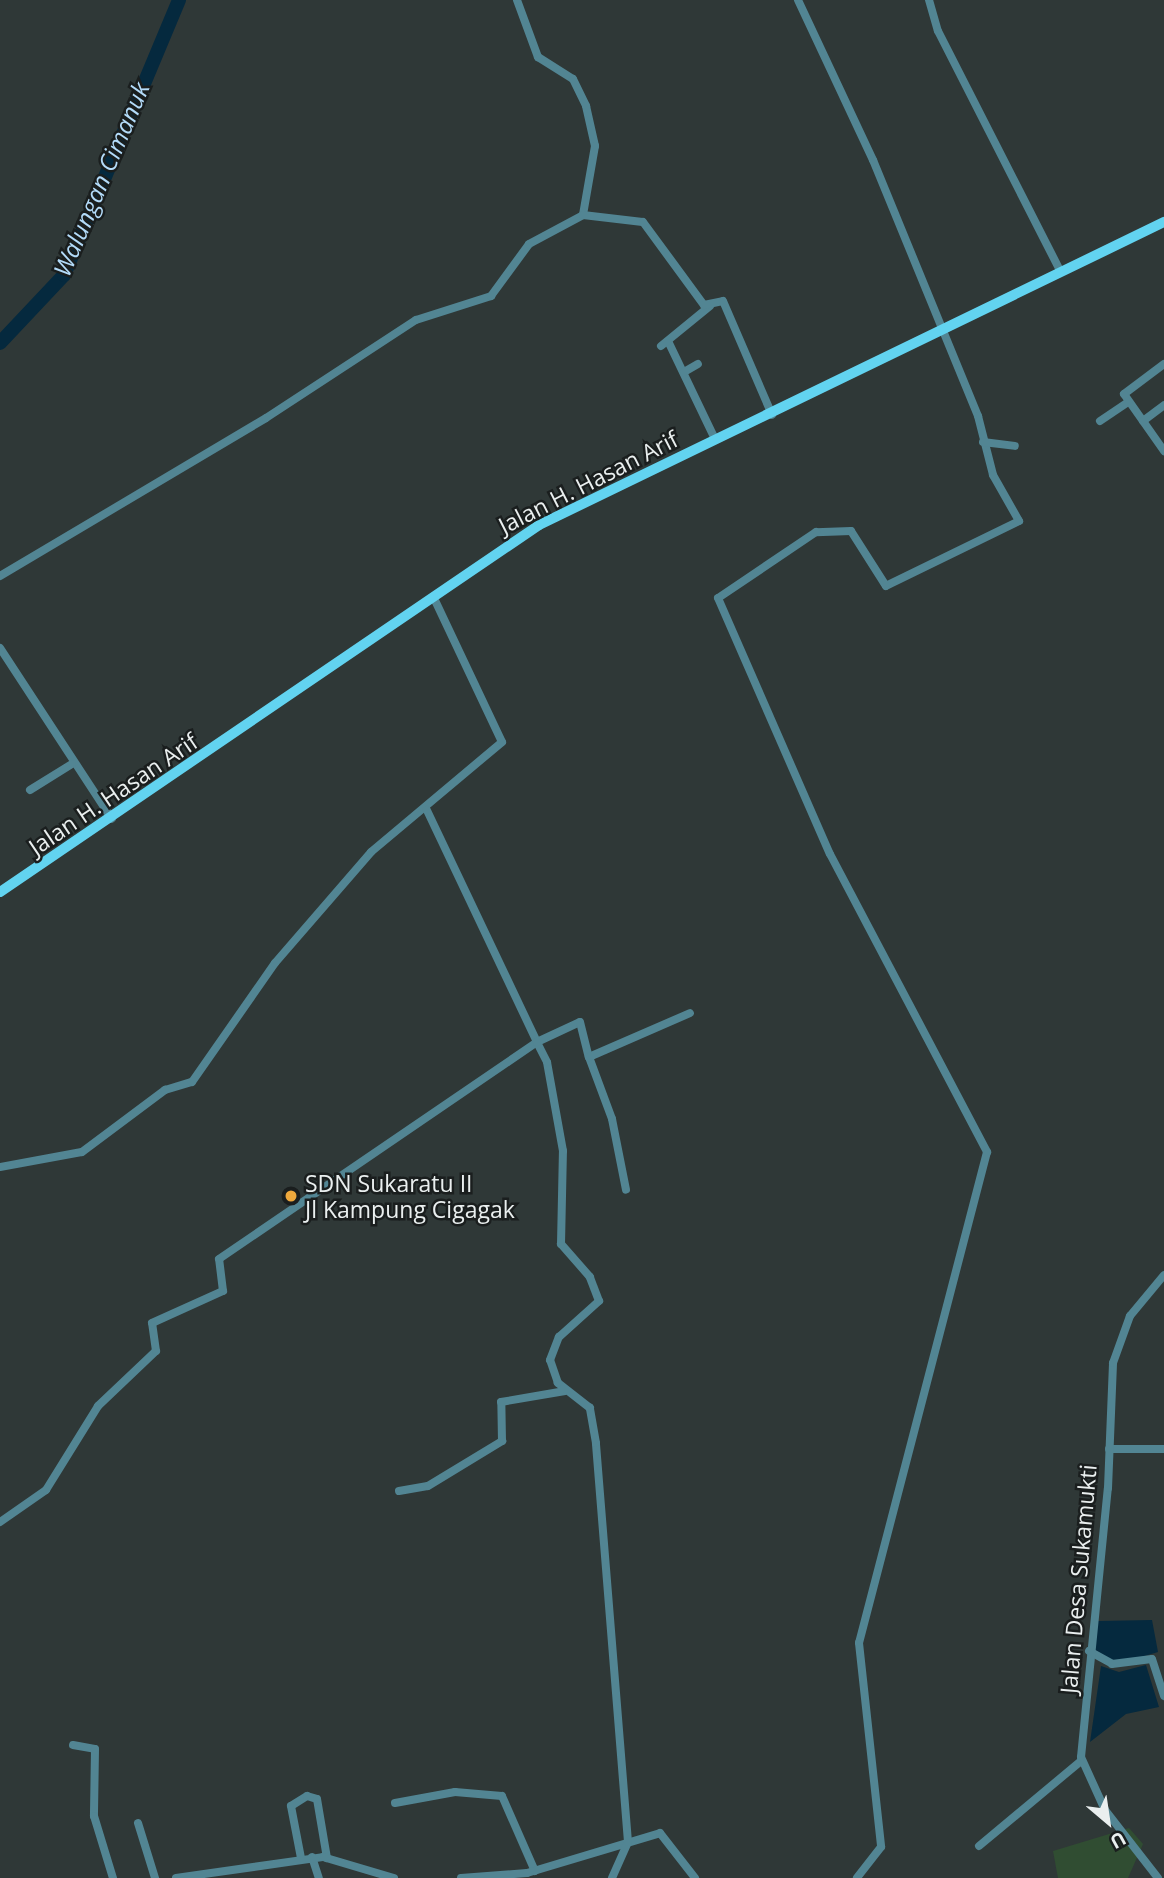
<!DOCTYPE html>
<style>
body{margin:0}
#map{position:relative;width:1164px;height:1878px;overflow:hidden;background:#2f3837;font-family:"Open Sans",sans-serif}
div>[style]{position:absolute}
.green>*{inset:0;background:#304d32}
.water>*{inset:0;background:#05293e}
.river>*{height:14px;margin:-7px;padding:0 7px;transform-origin:7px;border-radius:7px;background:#05293e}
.minor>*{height:8px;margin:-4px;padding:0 4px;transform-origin:4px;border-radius:4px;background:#528593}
.major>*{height:10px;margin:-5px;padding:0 5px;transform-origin:5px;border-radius:5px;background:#62d3f0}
.dots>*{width:19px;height:19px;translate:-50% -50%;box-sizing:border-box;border:4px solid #1a1e1e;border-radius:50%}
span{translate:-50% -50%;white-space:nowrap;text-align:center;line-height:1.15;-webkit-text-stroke:5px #1a1e1e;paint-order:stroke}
.street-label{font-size:23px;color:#eaefef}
.poi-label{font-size:23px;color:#eaefef}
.left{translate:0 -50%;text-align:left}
.water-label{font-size:24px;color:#b3dbf9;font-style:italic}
.north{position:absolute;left:1073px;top:1787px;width:70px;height:70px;-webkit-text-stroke:5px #1a1e1e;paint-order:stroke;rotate:151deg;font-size:19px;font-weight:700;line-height:28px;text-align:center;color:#eaefef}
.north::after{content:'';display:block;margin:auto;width:24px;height:32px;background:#eaefef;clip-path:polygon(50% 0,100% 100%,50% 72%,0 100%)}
</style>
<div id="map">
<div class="green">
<i style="clip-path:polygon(1129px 1828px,1143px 1844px,1128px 1878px,1058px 1878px,1053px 1851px)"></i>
</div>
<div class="water">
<i style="clip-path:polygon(1152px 1620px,1158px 1652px,1118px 1664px,1095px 1650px,1098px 1621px)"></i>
<i style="clip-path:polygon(1146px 1665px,1159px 1707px,1126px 1714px,1090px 1742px,1101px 1666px,1119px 1672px)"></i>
</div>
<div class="river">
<i style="left:0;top:343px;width:93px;rotate:-46.7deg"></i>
<i style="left:64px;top:275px;width:298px;rotate:-67.3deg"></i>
</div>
<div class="minor">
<i style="left:517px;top:0;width:61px;rotate:69.8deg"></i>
<i style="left:538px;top:57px;width:41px;rotate:32.2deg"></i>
<i style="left:573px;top:79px;width:30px;rotate:64deg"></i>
<i style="left:586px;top:106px;width:41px;rotate:77.3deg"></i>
<i style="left:595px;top:146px;width:70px;rotate:99.9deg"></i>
<i style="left:798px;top:0;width:177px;rotate:64.9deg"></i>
<i style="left:873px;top:160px;width:277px;rotate:67.7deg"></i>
<i style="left:978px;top:416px;width:61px;rotate:75.7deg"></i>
<i style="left:993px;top:475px;width:53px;rotate:60.5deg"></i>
<i style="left:1019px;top:521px;width:148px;rotate:154deg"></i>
<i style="left:886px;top:586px;width:65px;rotate:-122.5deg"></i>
<i style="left:851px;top:531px;width:35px;rotate:178deg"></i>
<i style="left:816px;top:532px;width:118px;rotate:146deg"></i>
<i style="left:718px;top:598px;width:279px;rotate:66.4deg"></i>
<i style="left:830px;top:854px;width:337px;rotate:62.2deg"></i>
<i style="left:987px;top:1152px;width:507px;rotate:104.61deg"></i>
<i style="left:859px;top:1643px;width:205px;rotate:83.8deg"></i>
<i style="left:881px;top:1847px;width:39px;rotate:128deg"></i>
<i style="left:929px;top:0;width:32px;rotate:74deg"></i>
<i style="left:938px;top:31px;width:266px;rotate:63deg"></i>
<i style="left:668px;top:341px;width:109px;rotate:64.4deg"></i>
<i style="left:661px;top:346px;width:63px;rotate:-39.2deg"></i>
<i style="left:1164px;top:364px;width:50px;rotate:143.1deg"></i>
<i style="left:1124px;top:394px;width:70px;rotate:54.9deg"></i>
<i style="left:684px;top:372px;width:16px;rotate:-30deg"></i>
<i style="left:1100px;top:421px;width:34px;rotate:-34deg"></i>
<i style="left:1143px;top:421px;width:26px;rotate:-37deg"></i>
<i style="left:983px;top:442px;width:32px;rotate:7deg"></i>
<i style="left:0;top:576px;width:309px;rotate:-30.7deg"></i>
<i style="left:266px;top:418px;width:179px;rotate:-33.2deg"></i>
<i style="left:416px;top:320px;width:79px;rotate:-17.7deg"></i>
<i style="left:491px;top:296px;width:64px;rotate:-53.8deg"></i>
<i style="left:529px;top:244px;width:61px;rotate:-28.2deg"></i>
<i style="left:583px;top:215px;width:60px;rotate:6.7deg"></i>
<i style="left:643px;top:222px;width:103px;rotate:53.7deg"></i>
<i style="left:704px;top:305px;width:19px;rotate:-12deg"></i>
<i style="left:723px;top:301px;width:124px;rotate:66.7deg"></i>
<i style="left:0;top:648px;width:204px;rotate:56.8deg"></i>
<i style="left:30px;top:790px;width:49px;rotate:-31.8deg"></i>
<i style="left:589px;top:1057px;width:66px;rotate:69.6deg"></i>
<i style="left:612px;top:1119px;width:72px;rotate:78.8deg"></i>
<i style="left:0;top:1167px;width:83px;rotate:-10.4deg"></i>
<i style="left:82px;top:1152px;width:104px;rotate:-36.8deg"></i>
<i style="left:165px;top:1090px;width:28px;rotate:-17deg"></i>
<i style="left:192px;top:1082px;width:145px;rotate:-55.1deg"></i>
<i style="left:275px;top:963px;width:147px;rotate:-49.1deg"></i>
<i style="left:371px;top:852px;width:171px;rotate:-40deg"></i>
<i style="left:502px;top:742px;width:161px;rotate:-115.3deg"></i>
<i style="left:1109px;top:1449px;width:55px"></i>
<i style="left:399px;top:1491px;width:29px;rotate:-10deg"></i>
<i style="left:428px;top:1486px;width:87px;rotate:-31.3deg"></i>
<i style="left:502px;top:1441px;width:39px;rotate:-91deg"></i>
<i style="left:501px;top:1402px;width:65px;rotate:-9.8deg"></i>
<i style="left:0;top:1522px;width:56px;rotate:-34.8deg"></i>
<i style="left:46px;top:1490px;width:99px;rotate:-58.2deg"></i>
<i style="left:98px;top:1406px;width:80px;rotate:-43.5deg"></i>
<i style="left:156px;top:1351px;width:28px;rotate:-98deg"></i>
<i style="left:152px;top:1323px;width:78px;rotate:-24.3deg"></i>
<i style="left:223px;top:1291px;width:32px;rotate:-97deg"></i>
<i style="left:219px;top:1259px;width:385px;rotate:-34.3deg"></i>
<i style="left:537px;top:1042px;width:257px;rotate:-115.4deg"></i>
<i style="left:1089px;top:1651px;width:26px;rotate:29deg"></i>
<i style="left:1112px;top:1664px;width:40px;rotate:-7.1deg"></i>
<i style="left:1152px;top:1659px;width:39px;rotate:72deg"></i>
<i style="left:73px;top:1745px;width:22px;rotate:10deg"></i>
<i style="left:95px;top:1749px;width:67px;rotate:90.9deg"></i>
<i style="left:94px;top:1816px;width:65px;rotate:73deg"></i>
<i style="left:395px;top:1803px;width:61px;rotate:-10.4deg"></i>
<i style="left:455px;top:1792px;width:47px;rotate:4.9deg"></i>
<i style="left:502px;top:1796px;width:82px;rotate:66.3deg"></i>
<i style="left:138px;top:1823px;width:58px;rotate:72.8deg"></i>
<i style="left:979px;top:1846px;width:133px;rotate:-39.8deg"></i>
<i style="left:312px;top:1857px;width:22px;rotate:72deg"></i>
<i style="left:301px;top:1858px;width:53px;rotate:-100.9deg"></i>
<i style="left:291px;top:1806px;width:19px;rotate:-32deg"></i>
<i style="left:307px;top:1796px;width:10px;rotate:17deg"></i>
<i style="left:317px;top:1799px;width:60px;rotate:80.4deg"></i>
<i style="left:176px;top:1878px;width:148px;rotate:-8.1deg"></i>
<i style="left:323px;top:1857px;width:74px;rotate:16.5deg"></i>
<i style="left:461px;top:1878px;width:66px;rotate:-4.3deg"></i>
<i style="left:527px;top:1873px;width:139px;rotate:-16.7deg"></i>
<i style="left:660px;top:1833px;width:57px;rotate:52.1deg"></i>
<i style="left:612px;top:1878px;width:39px;rotate:-66deg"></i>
<i style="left:628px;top:1842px;width:400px;rotate:-94.6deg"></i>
<i style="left:596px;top:1443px;width:36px;rotate:-100deg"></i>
<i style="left:590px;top:1408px;width:41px;rotate:-142deg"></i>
<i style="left:558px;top:1383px;width:24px;rotate:-109deg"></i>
<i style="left:550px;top:1360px;width:25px;rotate:-69deg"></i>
<i style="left:559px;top:1337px;width:54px;rotate:-42deg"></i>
<i style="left:599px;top:1301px;width:26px;rotate:-111deg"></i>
<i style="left:590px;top:1277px;width:44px;rotate:-131.3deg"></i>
<i style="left:561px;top:1244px;width:93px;rotate:-88.8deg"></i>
<i style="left:563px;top:1151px;width:90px;rotate:-100.2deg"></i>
<i style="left:547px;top:1062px;width:22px;rotate:-117deg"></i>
<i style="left:537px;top:1042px;width:47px;rotate:-24.9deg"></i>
<i style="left:580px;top:1022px;width:36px;rotate:76deg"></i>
<i style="left:589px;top:1057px;width:110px;rotate:-23.5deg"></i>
<i style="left:1158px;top:1878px;width:86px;rotate:-127.9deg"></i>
<i style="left:1105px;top:1810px;width:58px;rotate:-114.4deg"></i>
<i style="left:1081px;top:1757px;width:270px;rotate:-84.3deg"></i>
<i style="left:1108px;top:1488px;width:125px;rotate:-87.7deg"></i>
<i style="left:1113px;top:1363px;width:50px;rotate:-70.1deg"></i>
<i style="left:1130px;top:1316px;width:53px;rotate:-50.3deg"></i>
</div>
<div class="major">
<i style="left:0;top:892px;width:652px;rotate:-34.25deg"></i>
<i style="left:539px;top:525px;width:695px;rotate:-25.86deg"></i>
</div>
<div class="dots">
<i style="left:291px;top:1196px;background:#eea83c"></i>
</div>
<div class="street-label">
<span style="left:588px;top:482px;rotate:-27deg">Jalan H. Hasan Arif</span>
<span style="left:113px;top:794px;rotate:-34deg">Jalan H. Hasan Arif</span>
<span style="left:1078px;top:1579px;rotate:-85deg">Jalan Desa Sukamukti</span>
</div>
<div class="poi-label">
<span class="left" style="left:305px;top:1196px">SDN Sukaratu II<br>Jl Kampung Cigagak</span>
</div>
<div class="water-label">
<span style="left:101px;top:179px;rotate:-67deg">Walungan Cimanuk</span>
</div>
<div class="north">U</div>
</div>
